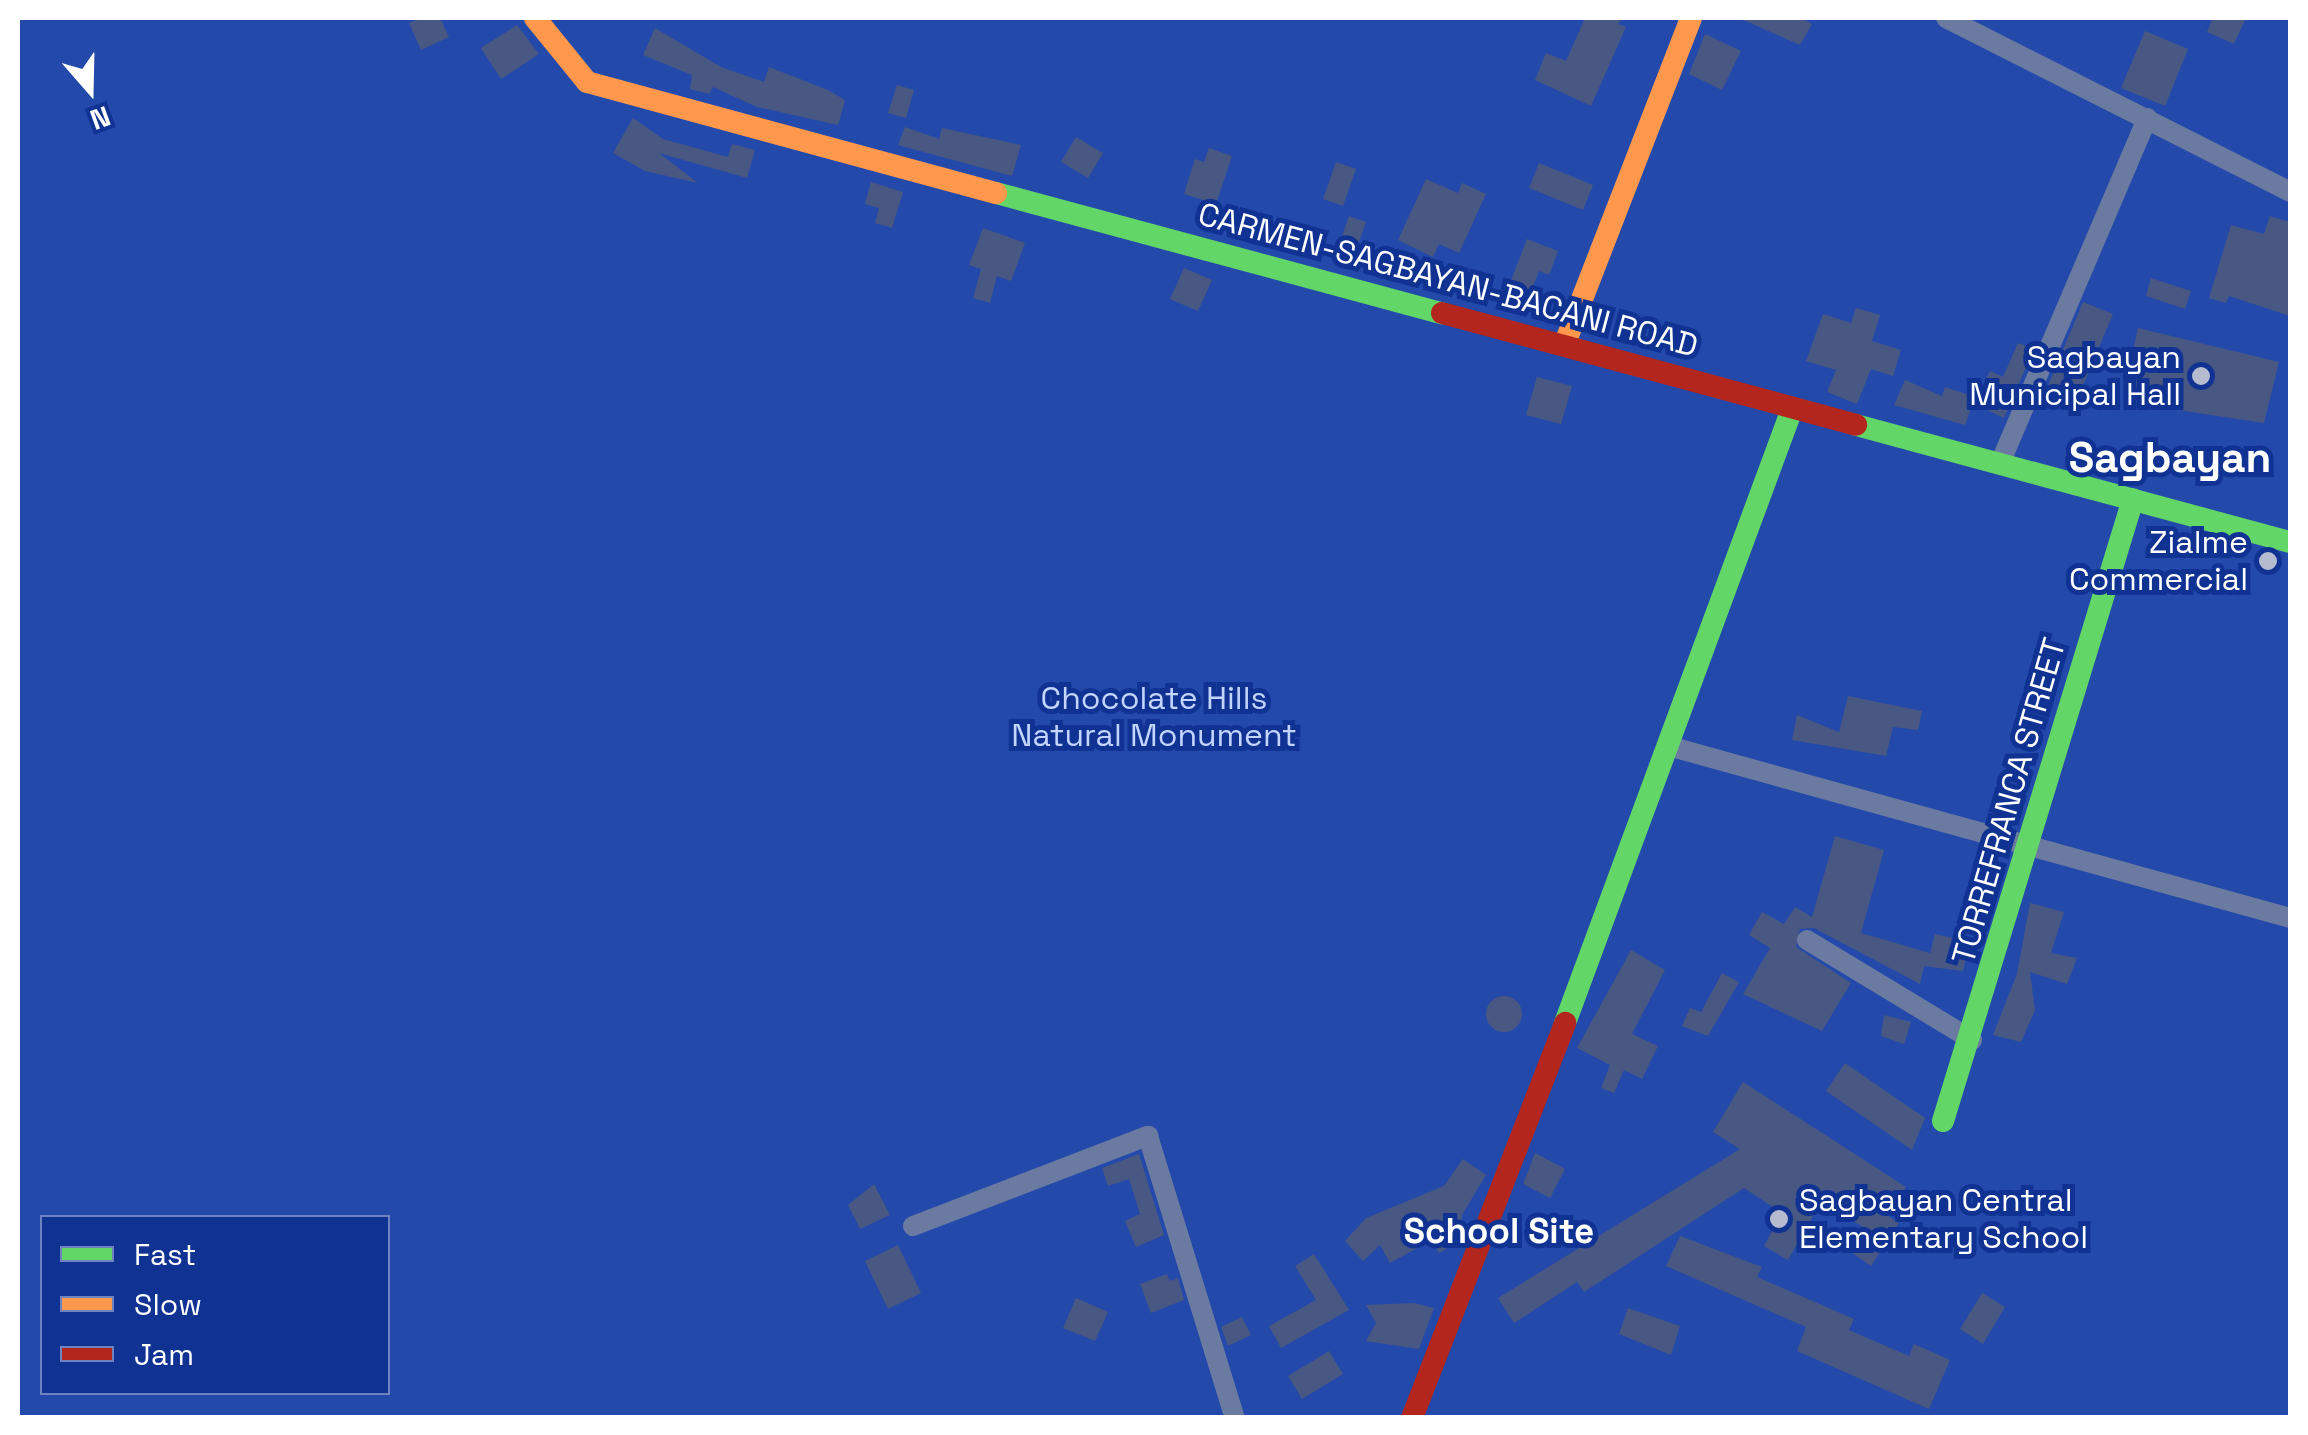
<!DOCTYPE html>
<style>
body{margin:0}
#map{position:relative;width:2308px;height:1435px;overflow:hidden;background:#2d4075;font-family:"Space Grotesk",sans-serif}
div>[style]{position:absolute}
.green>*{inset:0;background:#2349aa}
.building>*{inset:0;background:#495883}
.round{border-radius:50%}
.street>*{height:20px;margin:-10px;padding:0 10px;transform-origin:10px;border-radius:10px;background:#6a7aa0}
.fast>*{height:22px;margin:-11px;padding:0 11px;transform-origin:11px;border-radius:11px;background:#63d668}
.slow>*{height:22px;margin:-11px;padding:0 11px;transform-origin:11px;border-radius:11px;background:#ff974d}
.jam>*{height:22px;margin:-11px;padding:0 11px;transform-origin:11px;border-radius:11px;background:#b3261e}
.dots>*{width:28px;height:28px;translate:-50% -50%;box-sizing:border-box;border:5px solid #0f3293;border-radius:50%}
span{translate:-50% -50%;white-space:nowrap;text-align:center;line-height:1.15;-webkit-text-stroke:10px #0f3293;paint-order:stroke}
.street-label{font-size:32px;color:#fff}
.poi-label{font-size:32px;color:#fff}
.right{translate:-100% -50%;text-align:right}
.left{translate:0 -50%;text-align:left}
.park-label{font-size:32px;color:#c3d4fe}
.neighbourhood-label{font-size:35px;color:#fff;font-weight:700}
.district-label{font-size:42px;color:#fff;font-weight:700}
.frame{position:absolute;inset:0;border:20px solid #fff;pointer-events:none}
.legend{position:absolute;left:40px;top:1215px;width:350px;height:180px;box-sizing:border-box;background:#0f3293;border:2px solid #6f84be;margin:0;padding:12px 18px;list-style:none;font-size:30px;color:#fff}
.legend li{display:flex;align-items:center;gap:20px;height:50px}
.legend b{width:50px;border:2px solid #6f84be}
.north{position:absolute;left:40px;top:40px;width:100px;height:100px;-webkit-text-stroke:8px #0f3293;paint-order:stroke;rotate:160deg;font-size:28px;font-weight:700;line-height:40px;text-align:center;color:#fff}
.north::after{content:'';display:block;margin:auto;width:35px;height:45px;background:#fff;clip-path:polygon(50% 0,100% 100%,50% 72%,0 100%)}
</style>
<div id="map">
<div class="green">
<i style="clip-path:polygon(evenodd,18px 18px,2290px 18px,2290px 1417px,18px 1417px,18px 18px,42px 1218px,388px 1218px,388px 1392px,42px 1392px,42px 1218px)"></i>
</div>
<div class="building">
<i style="clip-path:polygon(422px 18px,440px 18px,449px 37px,421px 50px,409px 23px)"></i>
<i style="clip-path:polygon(1585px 18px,1623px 18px,1618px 24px,1626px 27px,1591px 106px,1535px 80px,1546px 53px,1566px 61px)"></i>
<i style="clip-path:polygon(1739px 18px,1801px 18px,1812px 24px,1800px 45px)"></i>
<i style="clip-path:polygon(2213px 18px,2246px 18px,2234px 44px,2207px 32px)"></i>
<i style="clip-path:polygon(517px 25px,539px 54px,501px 79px,481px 48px)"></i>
<i style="clip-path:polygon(655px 28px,721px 67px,764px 82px,769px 67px,828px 90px,845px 100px,838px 125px,757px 107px,713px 87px,709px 94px,690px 89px,692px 75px,643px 55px)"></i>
<i style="clip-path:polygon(2145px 31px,2188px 49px,2165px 106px,2121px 88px)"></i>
<i style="clip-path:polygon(1705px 34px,1741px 51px,1722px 90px,1689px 74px)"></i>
<i style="clip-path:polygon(897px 85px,914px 90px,906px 118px,888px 113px)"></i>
<i style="clip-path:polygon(633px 118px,663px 139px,728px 157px,732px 144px,755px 150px,747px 178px,659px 153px,698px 183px,645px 171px,613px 153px)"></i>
<i style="clip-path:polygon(905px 127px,939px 139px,942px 128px,1021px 145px,1012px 176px,898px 145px)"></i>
<i style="clip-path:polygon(1076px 137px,1103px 153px,1088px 178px,1061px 162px)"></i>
<i style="clip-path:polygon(1209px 148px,1232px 156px,1216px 204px,1184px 194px,1195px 159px,1204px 162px)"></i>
<i style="clip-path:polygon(1336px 162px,1356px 169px,1343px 206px,1323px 199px)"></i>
<i style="clip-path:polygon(1539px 163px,1593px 185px,1583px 210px,1529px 188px)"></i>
<i style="clip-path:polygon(1426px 179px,1458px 193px,1462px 183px,1486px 194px,1459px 253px,1439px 244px,1433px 257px,1398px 240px)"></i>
<i style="clip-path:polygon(871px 182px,903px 192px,892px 228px,875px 223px,879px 208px,865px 204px)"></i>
<i style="clip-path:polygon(1349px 216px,1366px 222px,1352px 262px,1335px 256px)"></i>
<i style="clip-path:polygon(2270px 216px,2290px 222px,2290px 316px,2229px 296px,2226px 303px,2209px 298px,2231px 225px,2264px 234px)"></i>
<i style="clip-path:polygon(983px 228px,1025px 243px,1011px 281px,997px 276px,990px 303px,973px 298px,981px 269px,969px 265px)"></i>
<i style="clip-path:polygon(1527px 239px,1558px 251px,1549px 275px,1539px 271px,1524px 309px,1503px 301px)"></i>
<i style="clip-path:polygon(1184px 268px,1212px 280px,1198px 311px,1170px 299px)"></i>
<i style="clip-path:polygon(2151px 278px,2191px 291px,2185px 309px,2146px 296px)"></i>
<i style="clip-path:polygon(2083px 302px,2113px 314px,2077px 400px,2047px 388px)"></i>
<i style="clip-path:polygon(1856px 308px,1880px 315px,1872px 341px,1901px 350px,1893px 376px,1871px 369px,1857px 404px,1827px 392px,1836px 370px,1806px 361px,1823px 314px,1851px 323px)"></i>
<i style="clip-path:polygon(2138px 328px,2279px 362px,2264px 423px,2165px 408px,2167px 400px,2124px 390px)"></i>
<i style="clip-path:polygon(2018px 343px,2034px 349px,2004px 418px,1975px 404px,1990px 371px,2003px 377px)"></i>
<i style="clip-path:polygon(1537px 377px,1572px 386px,1561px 424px,1526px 415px)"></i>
<i style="clip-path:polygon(1905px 380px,1942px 396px,1945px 387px,1975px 397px,1965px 425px,1894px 405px)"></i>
<i style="clip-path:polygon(1848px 696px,1922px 711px,1918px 730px,1893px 727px,1886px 756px,1792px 740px,1797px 715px,1839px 732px)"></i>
<i style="clip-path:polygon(1835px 836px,1884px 850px,1861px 933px,1930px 953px,1935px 934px,1970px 942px,1963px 971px,1924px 966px,1920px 984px,1814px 928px,1800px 929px,1796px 947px,1851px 983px,1822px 1031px,1743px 994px,1770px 948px,1749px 935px,1762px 912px,1784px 924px,1795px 907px,1812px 917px)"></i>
<i style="clip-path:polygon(2030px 903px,2064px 912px,2051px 953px,2077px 958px,2067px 984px,2030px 972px,2035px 1010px,2021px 1042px,1993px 1035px,2017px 974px)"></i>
<i style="clip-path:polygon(1631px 950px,1665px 970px,1632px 1034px,1658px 1046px,1642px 1079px,1624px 1070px,1614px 1093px,1601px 1088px,1610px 1065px,1577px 1048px)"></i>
<i style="clip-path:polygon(1722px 973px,1739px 982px,1708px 1036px,1682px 1026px,1690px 1008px,1701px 1012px)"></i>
<i class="round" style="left:1486px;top:996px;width:36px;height:36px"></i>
<i style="clip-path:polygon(1884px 1015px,1911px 1022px,1904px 1044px,1881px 1036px)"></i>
<i style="clip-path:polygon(1845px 1063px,1925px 1118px,1912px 1150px,1826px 1091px)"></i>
<i style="clip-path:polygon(1743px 1082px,1906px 1187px,1887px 1215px,1899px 1223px,1871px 1266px,1848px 1250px,1863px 1227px,1821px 1202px,1788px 1260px,1764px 1246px,1782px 1213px,1744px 1188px,1584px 1292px,1577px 1282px,1514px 1323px,1498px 1298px,1740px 1149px,1713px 1132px)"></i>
<i style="clip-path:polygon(1535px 1153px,1565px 1169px,1550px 1198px,1523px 1184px)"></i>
<i style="clip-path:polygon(1139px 1154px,1164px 1235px,1136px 1247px,1125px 1221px,1140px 1214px,1129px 1179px,1108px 1186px,1102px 1168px)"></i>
<i style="clip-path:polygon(1463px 1159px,1486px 1175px,1462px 1215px,1460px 1241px,1439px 1253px,1432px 1240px,1390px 1263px,1380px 1245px,1363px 1261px,1345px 1241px,1366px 1218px,1444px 1186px)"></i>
<i style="clip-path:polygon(874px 1184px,890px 1215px,860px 1229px,848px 1205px)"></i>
<i style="clip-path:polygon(1680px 1236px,1762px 1267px,1757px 1277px,1854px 1319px,1849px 1330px,1909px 1356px,1914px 1344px,1950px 1360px,1929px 1409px,1797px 1351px,1806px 1327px,1666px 1266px)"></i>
<i style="clip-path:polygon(898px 1245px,921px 1293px,888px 1309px,865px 1261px)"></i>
<i style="clip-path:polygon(1314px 1254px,1349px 1310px,1281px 1348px,1269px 1326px,1316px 1300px,1295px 1266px)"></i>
<i style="clip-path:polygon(1167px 1274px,1170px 1281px,1178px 1278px,1184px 1300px,1151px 1313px,1140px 1284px)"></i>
<i style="clip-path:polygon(1982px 1293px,2005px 1307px,1983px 1344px,1960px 1329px)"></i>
<i style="clip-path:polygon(1076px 1298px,1108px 1312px,1095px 1341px,1063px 1328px)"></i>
<i style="clip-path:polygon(1414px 1303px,1434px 1308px,1419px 1349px,1366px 1341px,1376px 1323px,1366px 1305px)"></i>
<i style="clip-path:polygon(1628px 1308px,1680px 1326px,1671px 1355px,1619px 1334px)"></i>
<i style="clip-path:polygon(1242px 1317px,1251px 1335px,1228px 1346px,1221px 1327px)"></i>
<i style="clip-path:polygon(1329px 1351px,1343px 1374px,1302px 1399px,1288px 1376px)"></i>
</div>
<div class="street">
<i style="left:1946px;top:18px;width:386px;rotate:26.8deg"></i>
<i style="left:2001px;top:461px;width:373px;rotate:-66.9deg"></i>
<i style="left:1672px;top:747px;width:641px;rotate:15.47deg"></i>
<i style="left:1807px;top:940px;width:193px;rotate:31.2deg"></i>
<i style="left:913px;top:1226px;width:252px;rotate:-21deg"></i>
<i style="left:1148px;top:1136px;width:295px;rotate:72.9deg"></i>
</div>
<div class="fast">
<i style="left:996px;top:193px;width:462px;rotate:15.1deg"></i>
<i style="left:1856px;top:425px;width:449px;rotate:15.1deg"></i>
<i style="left:1565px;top:1023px;width:655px;rotate:-69.71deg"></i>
<i style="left:1943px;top:1121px;width:650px;rotate:-73.01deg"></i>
</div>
<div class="slow">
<i style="left:535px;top:18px;width:82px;rotate:50.9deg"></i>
<i style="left:587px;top:82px;width:424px;rotate:15.2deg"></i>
<i style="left:1565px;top:343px;width:349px;rotate:-68.8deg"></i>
</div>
<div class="jam">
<i style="left:1442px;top:313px;width:429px;rotate:15.1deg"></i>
<i style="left:1412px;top:1418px;width:424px;rotate:-68.8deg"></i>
</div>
<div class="dots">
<i style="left:2201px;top:376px;background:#b6bccf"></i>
<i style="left:2268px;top:561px;background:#b6bccf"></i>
<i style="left:1779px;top:1219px;background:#b6bccf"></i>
</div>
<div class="street-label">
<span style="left:1448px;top:280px;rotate:15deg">CARMEN-SAGBAYAN-BACANI ROAD</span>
<span style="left:2009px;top:801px;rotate:-74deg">TORREFRANCA STREET</span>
</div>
<div class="poi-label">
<span class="right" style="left:2181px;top:376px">Sagbayan<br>Municipal Hall</span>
<span class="right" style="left:2248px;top:561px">Zialme<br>Commercial</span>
<span class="left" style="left:1799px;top:1219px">Sagbayan Central<br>Elementary School</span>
</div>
<div class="park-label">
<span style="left:1154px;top:717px">Chocolate Hills<br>Natural Monument</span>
</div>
<div class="neighbourhood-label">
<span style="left:1499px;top:1231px">School Site</span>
</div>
<div class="district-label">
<span style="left:2170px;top:458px">Sagbayan</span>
</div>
<div class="frame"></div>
<ul class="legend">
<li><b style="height:12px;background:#63d668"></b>Fast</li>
<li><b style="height:12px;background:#ff974d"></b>Slow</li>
<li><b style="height:12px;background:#b3261e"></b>Jam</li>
</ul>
<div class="north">N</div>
</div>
